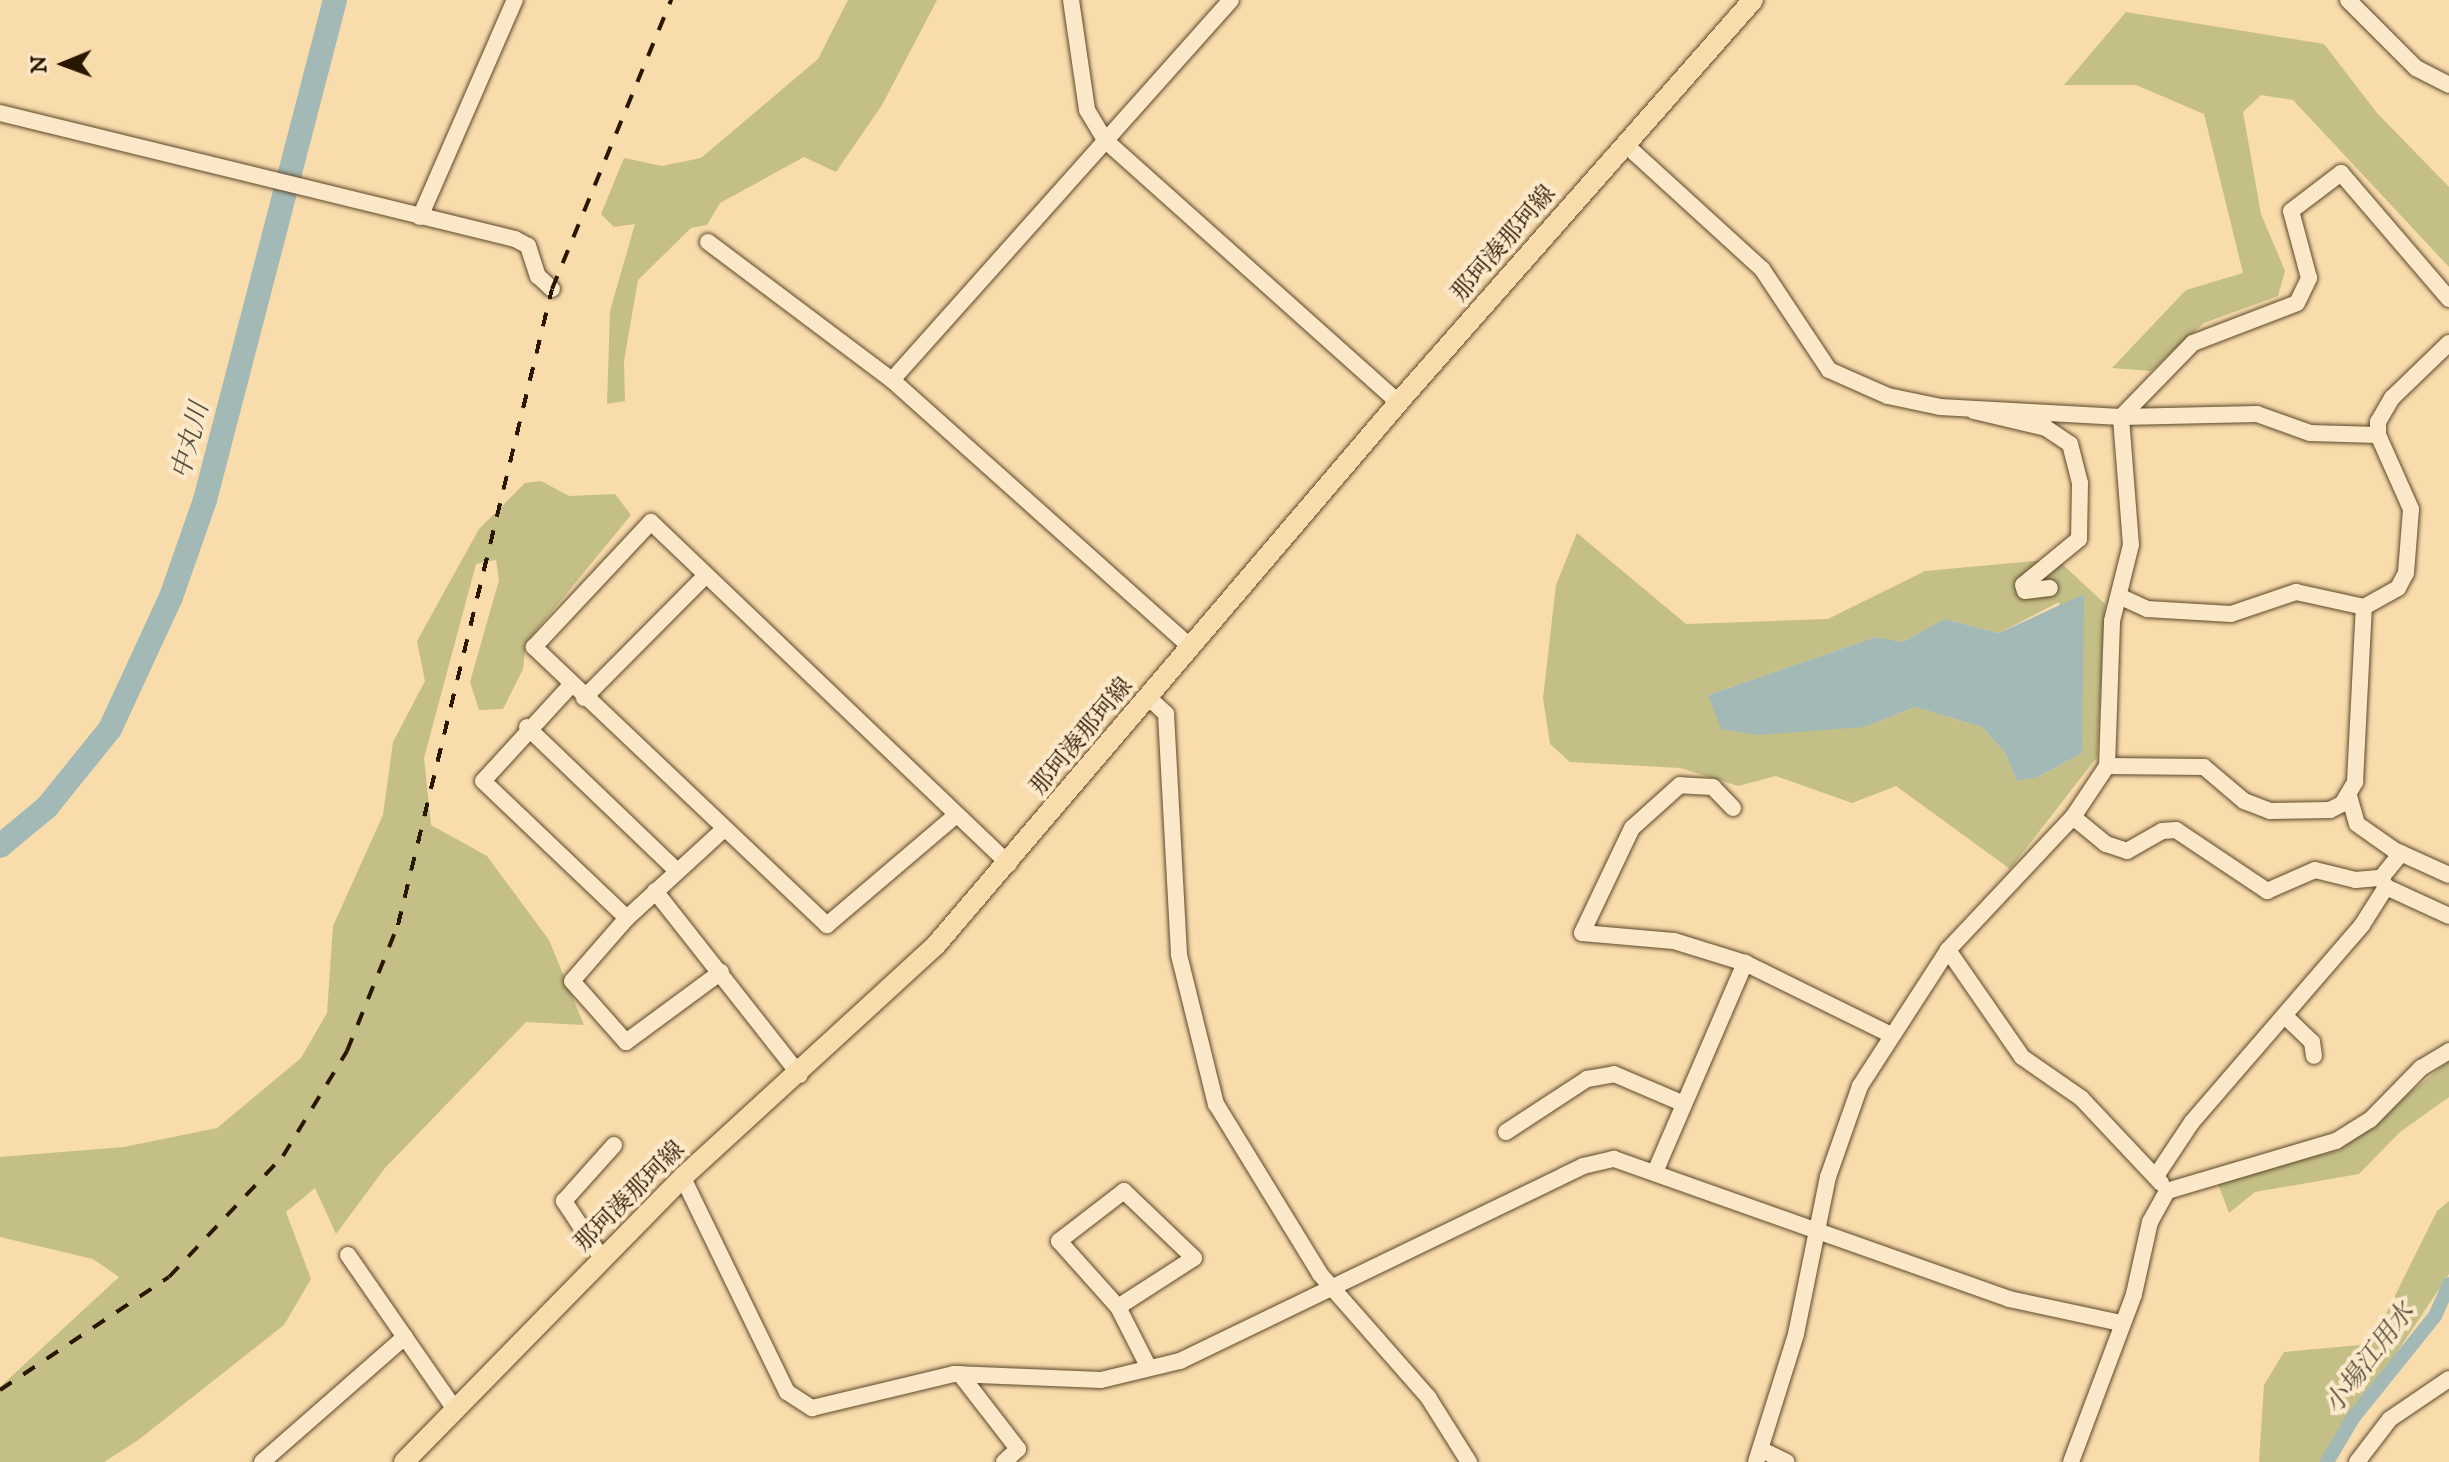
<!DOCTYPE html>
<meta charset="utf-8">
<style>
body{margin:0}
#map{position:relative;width:2449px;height:1462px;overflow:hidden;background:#f9dcac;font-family:"IM FELL DW Pica","Noto Serif JP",serif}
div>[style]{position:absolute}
.green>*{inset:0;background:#c3bf86}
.water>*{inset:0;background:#a3b9b5}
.canal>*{height:14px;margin:-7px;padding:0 7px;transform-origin:7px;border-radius:7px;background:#a3b9b5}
.river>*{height:24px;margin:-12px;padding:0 12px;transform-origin:12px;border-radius:12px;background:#a3b9b5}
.roads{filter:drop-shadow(0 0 2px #5d482b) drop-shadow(0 0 2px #5d482b)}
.minor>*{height:16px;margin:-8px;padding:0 8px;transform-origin:8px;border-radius:8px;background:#fbe8c9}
.major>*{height:20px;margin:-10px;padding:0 10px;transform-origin:10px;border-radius:10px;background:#f9dcac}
.rail>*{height:4px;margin-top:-2px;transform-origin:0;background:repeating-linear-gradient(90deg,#291700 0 14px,transparent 0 28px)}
span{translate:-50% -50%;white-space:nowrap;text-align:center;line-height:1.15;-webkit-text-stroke:8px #fbe8c9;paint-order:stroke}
.street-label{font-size:24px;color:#291700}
.water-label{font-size:26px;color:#54503f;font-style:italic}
.north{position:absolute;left:24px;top:24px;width:80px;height:80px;-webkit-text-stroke:6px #fbe8c9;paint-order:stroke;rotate:269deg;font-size:22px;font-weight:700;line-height:32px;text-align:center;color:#291700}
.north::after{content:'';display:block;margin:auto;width:28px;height:36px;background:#291700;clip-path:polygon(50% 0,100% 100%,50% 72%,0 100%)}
</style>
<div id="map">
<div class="green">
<i style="clip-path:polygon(848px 0,937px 0,882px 105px,836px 172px,804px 157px,720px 203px,707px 225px,691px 228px,638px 280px,624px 361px,625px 401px,607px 404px,610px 311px,635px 224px,614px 227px,601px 214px,624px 158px,662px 166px,701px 158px,818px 59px)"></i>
<i style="clip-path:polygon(2126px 12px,2324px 44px,2377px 113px,2449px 187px,2449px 267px,2293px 100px,2261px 95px,2243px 112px,2261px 214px,2285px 271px,2278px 296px,2204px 323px,2151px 371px,2112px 368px,2186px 290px,2243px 273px,2204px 114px,2136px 85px,2064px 85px)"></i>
<i style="clip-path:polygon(541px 481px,569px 496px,615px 494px,631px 515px,526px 643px,523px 669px,503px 709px,479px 710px,470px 682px,499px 580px,496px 560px,476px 564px,424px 758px,431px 825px,487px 856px,549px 940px,584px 1025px,526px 1022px,385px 1168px,336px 1234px,315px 1188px,286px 1212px,311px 1279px,284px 1325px,137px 1441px,104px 1462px,0 1462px,0 1387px,119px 1277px,93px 1259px,0 1237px,0 1157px,124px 1147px,217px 1128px,301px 1058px,327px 1013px,333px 926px,383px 815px,393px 742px,425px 681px,417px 641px,479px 529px,525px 483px)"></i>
<i style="clip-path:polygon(evenodd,1577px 533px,1686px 624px,1828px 619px,1925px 571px,2057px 559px,2105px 604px,2097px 757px,2010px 869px,1896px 786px,1852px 803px,1776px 776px,1738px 786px,1680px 768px,1570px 762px,1550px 744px,1543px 698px,1556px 585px,1577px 533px,2059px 602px,2082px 753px,2038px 777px,2017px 781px,2005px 753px,1982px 727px,1915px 707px,1865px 727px,1708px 695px,1876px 637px,1903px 642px,1944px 619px,1999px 633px,2059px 602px)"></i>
<i style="clip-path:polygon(2449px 1061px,2449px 1097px,2400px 1132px,2359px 1174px,2255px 1192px,2229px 1213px,2217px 1181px,2340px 1150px)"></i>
<i style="clip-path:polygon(2449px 1201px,2449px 1274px,2324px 1462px,2259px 1462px,2264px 1385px,2284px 1352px,2371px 1344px,2437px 1211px)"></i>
</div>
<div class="water">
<i style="clip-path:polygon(2084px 594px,2082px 753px,2038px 777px,2017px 781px,2005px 753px,1982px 727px,1915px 707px,1865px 727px,1757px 735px,1721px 729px,1708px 695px,1876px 637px,1903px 642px,1944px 619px,1999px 633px)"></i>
</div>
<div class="canal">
<i style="left:2327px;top:1462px;width:51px;rotate:-59.4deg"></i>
<i style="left:2353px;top:1418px;width:131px;rotate:-51.2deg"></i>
<i style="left:2435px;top:1316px;width:35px;rotate:-66deg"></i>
</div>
<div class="river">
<i style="left:0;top:846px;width:61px;rotate:-39.7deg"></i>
<i style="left:47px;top:807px;width:100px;rotate:-51.1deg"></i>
<i style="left:110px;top:729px;width:145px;rotate:-65.2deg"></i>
<i style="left:171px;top:597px;width:103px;rotate:-70.7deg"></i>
<i style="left:205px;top:500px;width:517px;rotate:-75.43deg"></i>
</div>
<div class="roads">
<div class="minor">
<i style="left:1071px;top:0;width:111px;rotate:81.7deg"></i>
<i style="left:1087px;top:110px;width:35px;rotate:59deg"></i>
<i style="left:1105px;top:140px;width:394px;rotate:41.8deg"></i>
<i style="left:2348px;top:0;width:96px;rotate:45deg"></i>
<i style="left:2416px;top:68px;width:37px;rotate:27deg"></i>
<i style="left:0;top:113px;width:530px;rotate:13.75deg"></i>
<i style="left:515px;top:239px;width:15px;rotate:28deg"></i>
<i style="left:528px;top:246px;width:32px;rotate:72deg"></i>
<i style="left:538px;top:276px;width:19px;rotate:43deg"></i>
<i style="left:1626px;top:145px;width:184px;rotate:42.4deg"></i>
<i style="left:1762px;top:269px;width:121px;rotate:56.4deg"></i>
<i style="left:1829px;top:370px;width:64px;rotate:23.8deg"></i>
<i style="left:1888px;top:396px;width:53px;rotate:11.9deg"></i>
<i style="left:1940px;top:407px;width:181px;rotate:3.2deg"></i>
<i style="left:2121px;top:417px;width:136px;rotate:-1.3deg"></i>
<i style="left:2257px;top:414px;width:56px;rotate:19.7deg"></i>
<i style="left:2310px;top:433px;width:68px;rotate:1.7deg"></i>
<i style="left:420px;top:217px;width:237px;rotate:-66.4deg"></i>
<i style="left:708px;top:242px;width:230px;rotate:36.9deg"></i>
<i style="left:892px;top:380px;width:399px;rotate:41.8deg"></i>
<i style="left:892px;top:380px;width:509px;rotate:-48.26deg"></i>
<i style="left:1974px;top:411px;width:74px;rotate:13.3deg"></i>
<i style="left:2046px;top:428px;width:29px;rotate:34deg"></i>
<i style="left:2070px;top:444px;width:40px;rotate:75.6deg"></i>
<i style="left:2080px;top:483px;width:56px;rotate:91deg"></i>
<i style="left:2079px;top:539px;width:72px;rotate:140.6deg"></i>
<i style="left:2023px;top:585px;width:6px;rotate:72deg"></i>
<i style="left:2025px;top:591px;width:25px;rotate:-7deg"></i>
<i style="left:2121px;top:417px;width:103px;rotate:-45.8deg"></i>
<i style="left:2193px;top:343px;width:111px;rotate:-21deg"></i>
<i style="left:2297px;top:303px;width:28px;rotate:-64deg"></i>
<i style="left:2309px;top:278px;width:69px;rotate:-105deg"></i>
<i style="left:2291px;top:211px;width:63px;rotate:-37.2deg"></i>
<i style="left:2341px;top:173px;width:166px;rotate:49.4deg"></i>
<i style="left:2119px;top:596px;width:31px;rotate:25deg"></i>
<i style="left:2147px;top:609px;width:84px;rotate:3.4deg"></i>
<i style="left:2231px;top:614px;width:69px;rotate:-18.7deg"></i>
<i style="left:2296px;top:592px;width:70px;rotate:12.4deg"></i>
<i style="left:2364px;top:607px;width:39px;rotate:-29deg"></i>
<i style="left:2398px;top:588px;width:17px;rotate:-62deg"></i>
<i style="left:2406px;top:573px;width:64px;rotate:-85.5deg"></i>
<i style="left:2411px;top:509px;width:81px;rotate:-114deg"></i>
<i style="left:2378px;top:435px;width:13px;rotate:-90deg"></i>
<i style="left:2378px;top:422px;width:28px;rotate:-60deg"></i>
<i style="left:2392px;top:398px;width:79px;rotate:-44deg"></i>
<i style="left:571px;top:685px;width:130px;rotate:132.5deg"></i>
<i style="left:483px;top:781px;width:199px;rotate:43.6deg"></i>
<i style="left:1148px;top:697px;width:25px;rotate:43deg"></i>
<i style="left:1166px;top:714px;width:241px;rotate:86.9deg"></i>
<i style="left:1179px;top:955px;width:154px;rotate:76.1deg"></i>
<i style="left:1216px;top:1104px;width:199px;rotate:58.5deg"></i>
<i style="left:1320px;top:1274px;width:164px;rotate:48.7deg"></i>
<i style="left:1428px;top:1397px;width:77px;rotate:57.8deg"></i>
<i style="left:584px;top:698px;width:173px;rotate:-45.2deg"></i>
<i style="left:527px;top:727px;width:208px;rotate:43.8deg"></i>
<i style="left:2107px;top:766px;width:97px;rotate:0.6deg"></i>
<i style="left:2204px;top:767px;width:52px;rotate:40.4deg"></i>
<i style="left:2244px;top:801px;width:28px;rotate:21deg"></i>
<i style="left:2270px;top:811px;width:60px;rotate:-1deg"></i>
<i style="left:2330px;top:810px;width:13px;rotate:-27deg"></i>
<i style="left:2342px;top:804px;width:26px;rotate:-59deg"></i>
<i style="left:2355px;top:782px;width:175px;rotate:-87.1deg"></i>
<i style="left:2349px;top:796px;width:29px;rotate:74deg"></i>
<i style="left:2357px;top:824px;width:45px;rotate:35.1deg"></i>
<i style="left:2394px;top:850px;width:60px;rotate:24.4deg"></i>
<i style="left:1733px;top:808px;width:29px;rotate:-134deg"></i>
<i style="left:1713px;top:787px;width:33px;rotate:-177deg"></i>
<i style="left:1680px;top:785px;width:64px;rotate:138.1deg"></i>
<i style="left:1632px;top:828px;width:116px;rotate:115.5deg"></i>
<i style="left:1582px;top:933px;width:92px;rotate:5deg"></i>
<i style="left:1674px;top:941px;width:74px;rotate:17.2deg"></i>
<i style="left:1745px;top:963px;width:161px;rotate:26.2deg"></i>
<i style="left:955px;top:816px;width:168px;rotate:139.6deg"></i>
<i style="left:827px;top:925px;width:404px;rotate:-136.5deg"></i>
<i style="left:534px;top:647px;width:171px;rotate:-46.9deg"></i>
<i style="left:651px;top:522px;width:495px;rotate:43.7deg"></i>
<i style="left:2073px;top:817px;width:43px;rotate:39.3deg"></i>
<i style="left:2106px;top:844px;width:22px;rotate:18deg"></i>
<i style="left:2127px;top:851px;width:40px;rotate:-29.7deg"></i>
<i style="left:2162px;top:831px;width:14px;rotate:-4deg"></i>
<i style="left:2176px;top:830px;width:110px;rotate:33.8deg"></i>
<i style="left:2267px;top:891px;width:52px;rotate:-23.6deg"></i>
<i style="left:2315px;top:870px;width:42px;rotate:13.7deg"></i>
<i style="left:2356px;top:880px;width:25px;rotate:-5deg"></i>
<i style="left:2381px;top:878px;width:32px;rotate:-51deg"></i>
<i style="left:2386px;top:887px;width:69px;rotate:24.7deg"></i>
<i style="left:655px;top:891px;width:234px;rotate:51.8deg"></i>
<i style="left:1948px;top:950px;width:130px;rotate:55.3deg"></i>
<i style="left:2022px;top:1057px;width:72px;rotate:34.8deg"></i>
<i style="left:2081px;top:1098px;width:117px;rotate:46.7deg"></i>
<i style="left:721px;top:972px;width:118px;rotate:143.6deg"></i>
<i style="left:626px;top:1042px;width:81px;rotate:-131.5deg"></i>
<i style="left:572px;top:981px;width:84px;rotate:-48.9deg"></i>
<i style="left:627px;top:918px;width:130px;rotate:-42.5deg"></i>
<i style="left:2287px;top:1018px;width:35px;rotate:44deg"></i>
<i style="left:2312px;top:1042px;width:14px;rotate:82deg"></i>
<i style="left:1506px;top:1132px;width:97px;rotate:-33.2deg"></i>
<i style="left:1587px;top:1079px;width:27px;rotate:-10deg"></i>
<i style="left:1614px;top:1074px;width:76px;rotate:23.2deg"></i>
<i style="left:1655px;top:1172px;width:228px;rotate:-66.7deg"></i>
<i style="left:2156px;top:1176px;width:65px;rotate:-56.3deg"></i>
<i style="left:2192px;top:1122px;width:260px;rotate:-49.2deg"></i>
<i style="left:2362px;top:925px;width:45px;rotate:-57.7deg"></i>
<i style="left:2386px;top:887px;width:10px;rotate:-119deg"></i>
<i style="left:683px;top:1178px;width:238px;rotate:64.1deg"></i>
<i style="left:787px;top:1392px;width:30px;rotate:33deg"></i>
<i style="left:812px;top:1408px;width:146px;rotate:-13.5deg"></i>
<i style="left:954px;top:1374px;width:147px;rotate:2.3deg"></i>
<i style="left:1101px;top:1380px;width:81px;rotate:-13.5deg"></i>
<i style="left:1180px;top:1361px;width:448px;rotate:-25.8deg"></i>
<i style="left:1583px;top:1166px;width:32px;rotate:-13deg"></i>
<i style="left:1614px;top:1159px;width:419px;rotate:19.5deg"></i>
<i style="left:2009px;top:1299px;width:115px;rotate:12.1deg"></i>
<i style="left:348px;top:1255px;width:190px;rotate:55.3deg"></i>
<i style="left:603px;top:1260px;width:71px;rotate:-123.5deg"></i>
<i style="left:564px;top:1201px;width:75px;rotate:-48.2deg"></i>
<i style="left:1118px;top:1307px;width:90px;rotate:-32.8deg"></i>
<i style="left:1194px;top:1258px;width:97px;rotate:-136.3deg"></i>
<i style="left:1124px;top:1191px;width:82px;rotate:142.4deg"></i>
<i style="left:1059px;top:1241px;width:89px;rotate:48.2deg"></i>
<i style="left:1118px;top:1307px;width:68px;rotate:63.1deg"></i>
<i style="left:960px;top:1374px;width:95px;rotate:52.3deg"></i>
<i style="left:1018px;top:1449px;width:19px;rotate:137deg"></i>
<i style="left:1764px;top:1451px;width:25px;rotate:26deg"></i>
<i style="left:262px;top:1462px;width:190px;rotate:-41.2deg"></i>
<i style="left:1756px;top:1462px;width:134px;rotate:-72.6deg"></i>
<i style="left:1796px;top:1334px;width:160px;rotate:-78.5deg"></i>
<i style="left:1828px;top:1177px;width:96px;rotate:-70.6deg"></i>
<i style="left:1860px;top:1086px;width:162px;rotate:-57.1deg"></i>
<i style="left:1948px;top:950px;width:183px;rotate:-46.8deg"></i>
<i style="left:2073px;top:817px;width:61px;rotate:-56.3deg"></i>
<i style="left:2107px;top:766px;width:145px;rotate:-88deg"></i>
<i style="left:2112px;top:621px;width:78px;rotate:-76deg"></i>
<i style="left:2131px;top:545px;width:128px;rotate:-94.5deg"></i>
<i style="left:2071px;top:1462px;width:179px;rotate:-69.4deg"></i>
<i style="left:2134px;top:1294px;width:74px;rotate:-77.5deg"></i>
<i style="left:2150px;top:1222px;width:35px;rotate:-61deg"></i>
<i style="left:2167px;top:1191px;width:176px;rotate:-16.5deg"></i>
<i style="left:2336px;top:1141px;width:40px;rotate:-32deg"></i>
<i style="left:2370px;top:1120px;width:73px;rotate:-45.6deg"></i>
<i style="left:2421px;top:1068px;width:33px;rotate:-31deg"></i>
<i style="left:2357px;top:1462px;width:54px;rotate:-52.5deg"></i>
<i style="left:2390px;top:1419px;width:71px;rotate:-34.1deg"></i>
</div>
<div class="major">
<i style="left:404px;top:1462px;width:400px;rotate:-45.6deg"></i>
<i style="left:684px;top:1176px;width:342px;rotate:-42.5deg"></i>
<i style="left:936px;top:945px;width:721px;rotate:-49.55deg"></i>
<i style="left:1404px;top:396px;width:528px;rotate:-48.61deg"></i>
</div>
</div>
<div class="rail">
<i style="left:0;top:1390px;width:203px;rotate:-33.8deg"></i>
<i style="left:169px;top:1277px;width:166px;rotate:-46.7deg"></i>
<i style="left:283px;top:1156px;width:123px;rotate:-58.6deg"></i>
<i style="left:347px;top:1051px;width:136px;rotate:-68deg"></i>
<i style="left:398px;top:925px;width:654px;rotate:-76.39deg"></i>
<i style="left:552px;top:289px;width:313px;rotate:-67.6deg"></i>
</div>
<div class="street-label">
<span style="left:1504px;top:244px;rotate:-49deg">那珂湊那珂線</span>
<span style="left:1082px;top:737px;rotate:-50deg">那珂湊那珂線</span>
<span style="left:630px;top:1197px;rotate:-45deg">那珂湊那珂線</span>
</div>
<div class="water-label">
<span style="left:191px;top:441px;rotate:-75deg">中丸川</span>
<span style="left:2370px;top:1359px;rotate:-53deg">小場江用水</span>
</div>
<div class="north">N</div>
</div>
